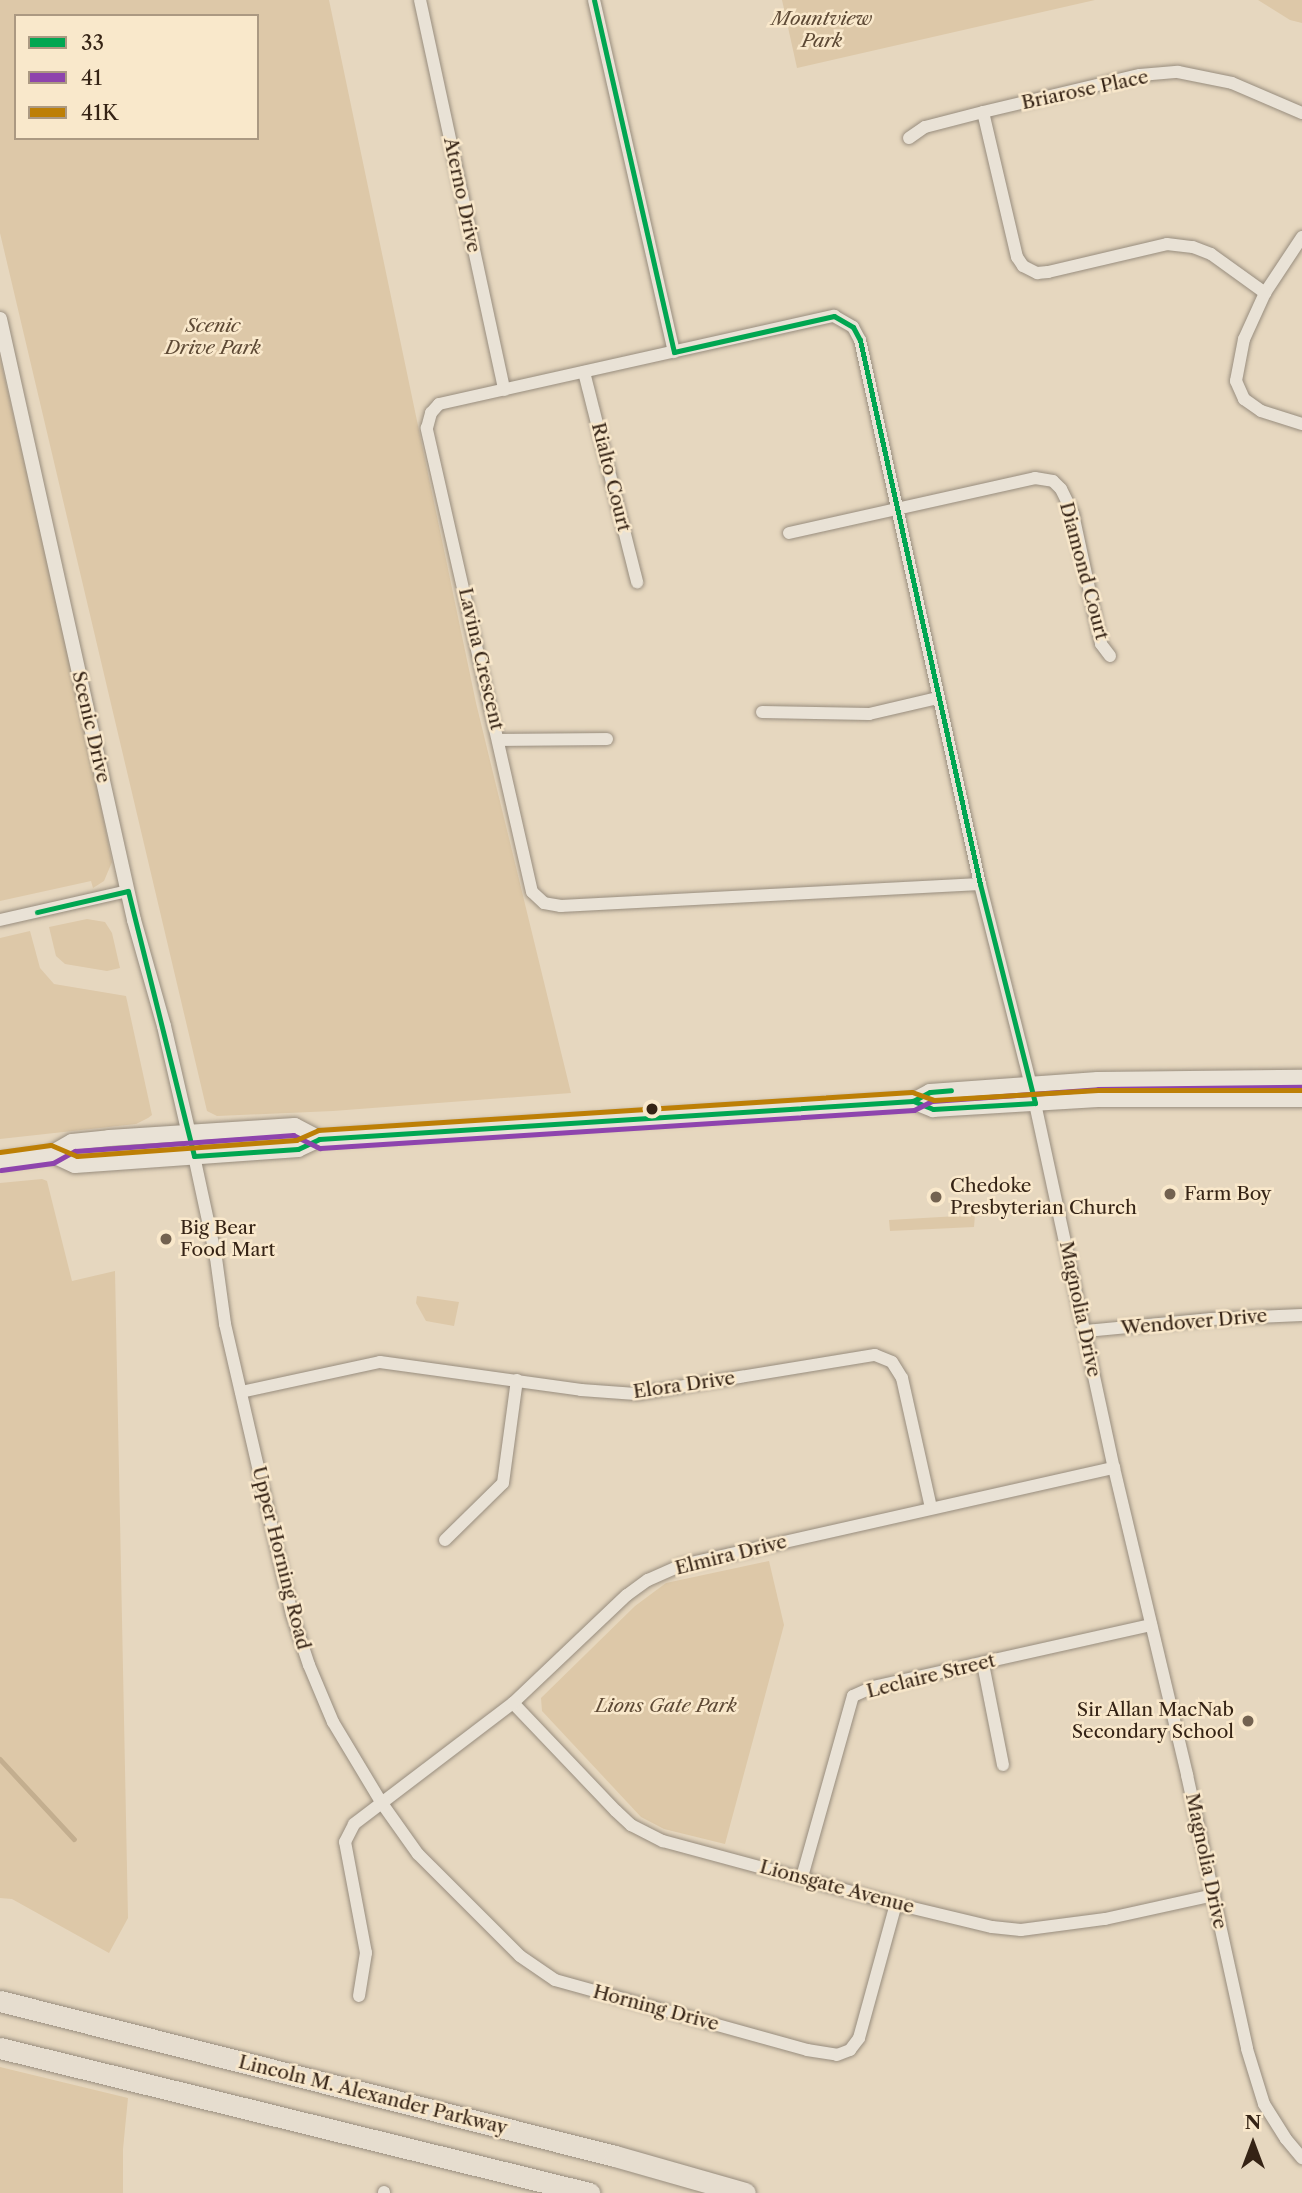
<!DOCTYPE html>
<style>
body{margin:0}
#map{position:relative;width:1302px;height:2193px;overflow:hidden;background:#e6d7bf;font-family:"Libre Caslon Text",serif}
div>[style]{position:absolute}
.green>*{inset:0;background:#ddc8a8}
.stream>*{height:4.5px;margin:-2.25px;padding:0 2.25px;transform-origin:2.25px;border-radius:2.25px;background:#c3ae8f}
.roads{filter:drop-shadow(0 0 2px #988d7e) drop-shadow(0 0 2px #988d7e)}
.minor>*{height:12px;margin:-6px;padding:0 6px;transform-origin:6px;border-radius:6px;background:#e9e2d6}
.tertiary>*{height:14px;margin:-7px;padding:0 7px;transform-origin:7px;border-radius:7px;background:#e9e2d6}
.secondary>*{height:16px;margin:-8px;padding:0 8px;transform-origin:8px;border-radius:8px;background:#e9e2d6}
.motorway>*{height:21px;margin:-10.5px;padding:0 10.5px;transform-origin:10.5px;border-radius:10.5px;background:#e6ddcf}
.bus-1>*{height:5px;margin:-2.5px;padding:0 2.5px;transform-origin:2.5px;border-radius:2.5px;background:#00a651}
.bus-2>*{height:5px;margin:-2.5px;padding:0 2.5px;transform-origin:2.5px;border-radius:2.5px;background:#8e44ad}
.bus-3>*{height:5px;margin:-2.5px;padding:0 2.5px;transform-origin:2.5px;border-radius:2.5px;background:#bd7f06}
.dots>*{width:19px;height:19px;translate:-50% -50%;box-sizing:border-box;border:4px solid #f9e8cb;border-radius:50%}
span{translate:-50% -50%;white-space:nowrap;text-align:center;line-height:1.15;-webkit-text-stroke:5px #f9e8cb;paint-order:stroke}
.park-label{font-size:19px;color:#5d4935;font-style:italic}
.street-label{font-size:19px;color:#352315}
.poi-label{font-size:19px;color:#352315}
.left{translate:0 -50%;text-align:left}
.right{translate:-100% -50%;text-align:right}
.legend{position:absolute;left:14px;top:14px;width:245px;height:126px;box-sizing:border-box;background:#f9e8cb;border:2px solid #ab9982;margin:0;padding:9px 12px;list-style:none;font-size:21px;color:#352315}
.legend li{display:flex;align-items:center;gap:14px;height:35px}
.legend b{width:35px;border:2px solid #ab9982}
.north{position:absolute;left:1218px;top:2109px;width:70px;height:70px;-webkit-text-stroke:5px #f9e8cb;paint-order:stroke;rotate:0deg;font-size:19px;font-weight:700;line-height:28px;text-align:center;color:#352315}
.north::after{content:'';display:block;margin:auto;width:24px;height:32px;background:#352315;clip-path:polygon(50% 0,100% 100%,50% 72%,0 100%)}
</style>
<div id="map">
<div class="green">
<i style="clip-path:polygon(evenodd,0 0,329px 0,476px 703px,571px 1093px,333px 1111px,217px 1116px,207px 1111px,0 233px,0 0,16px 16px,257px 16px,257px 138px,16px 138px,16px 16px)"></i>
<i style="clip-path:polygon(782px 0,1095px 0,797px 68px)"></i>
<i style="clip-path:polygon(1258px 0,1302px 0,1302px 23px,1290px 20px)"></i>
<i style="clip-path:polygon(0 358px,80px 701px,112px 862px,104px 881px,93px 888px,91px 881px,0 901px)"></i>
<i style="clip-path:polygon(87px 919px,105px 922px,112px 933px,120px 968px,107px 971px,65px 964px,56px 956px,49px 927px)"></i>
<i style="clip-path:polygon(30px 931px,40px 968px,54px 984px,126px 996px,152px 1115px,148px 1118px,136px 1124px,0 1139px,0 938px)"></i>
<i style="clip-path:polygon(42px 1179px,47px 1181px,72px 1281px,115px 1271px,128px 1918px,109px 1953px,12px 1899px,0 1898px,0 1183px)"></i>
<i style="clip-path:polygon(975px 1215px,974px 1227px,890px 1231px,889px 1220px)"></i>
<i style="clip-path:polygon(417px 1296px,459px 1302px,454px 1326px,426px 1321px,416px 1303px)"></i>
<i style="clip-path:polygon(769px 1561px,784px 1625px,725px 1844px,664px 1829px,641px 1817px,542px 1711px,541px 1698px,635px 1606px,666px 1583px)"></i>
<i style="clip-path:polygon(0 2067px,128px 2098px,123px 2149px,123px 2193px,0 2193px)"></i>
</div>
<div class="stream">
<i style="left:0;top:1759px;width:109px;rotate:47.2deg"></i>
</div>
<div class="roads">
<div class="minor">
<i style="left:420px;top:0;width:399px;rotate:77.8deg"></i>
<i style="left:594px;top:0;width:361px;rotate:77.2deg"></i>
<i style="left:983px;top:112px;width:149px;rotate:76.8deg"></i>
<i style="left:1017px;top:257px;width:11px;rotate:56deg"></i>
<i style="left:1023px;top:266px;width:16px;rotate:27deg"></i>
<i style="left:1037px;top:273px;width:11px;rotate:-5deg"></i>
<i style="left:1048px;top:272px;width:122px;rotate:-13.2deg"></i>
<i style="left:1167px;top:244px;width:26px;rotate:7deg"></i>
<i style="left:1193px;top:247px;width:19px;rotate:21deg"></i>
<i style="left:1211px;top:254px;width:67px;rotate:35.8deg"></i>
<i style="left:909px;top:138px;width:19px;rotate:-35deg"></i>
<i style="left:925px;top:127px;width:60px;rotate:-14.5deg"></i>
<i style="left:983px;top:112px;width:161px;rotate:-13.3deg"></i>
<i style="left:1140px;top:75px;width:38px;rotate:-5deg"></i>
<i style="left:1178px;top:72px;width:55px;rotate:11.5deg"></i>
<i style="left:1232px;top:83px;width:76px;rotate:23.2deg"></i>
<i style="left:1302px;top:237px;width:67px;rotate:123.5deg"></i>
<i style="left:1265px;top:293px;width:51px;rotate:114.5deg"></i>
<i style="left:1244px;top:339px;width:43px;rotate:100.8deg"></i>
<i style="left:1236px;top:381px;width:20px;rotate:66deg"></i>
<i style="left:1244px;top:399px;width:21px;rotate:35deg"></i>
<i style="left:1261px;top:411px;width:43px;rotate:17.6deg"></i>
<i style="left:584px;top:372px;width:217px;rotate:75.8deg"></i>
<i style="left:789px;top:533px;width:252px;rotate:-12.6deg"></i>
<i style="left:1035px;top:478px;width:18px;rotate:9deg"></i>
<i style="left:1053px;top:481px;width:11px;rotate:45deg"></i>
<i style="left:1061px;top:489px;width:28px;rotate:64deg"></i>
<i style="left:1073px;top:514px;width:133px;rotate:77.8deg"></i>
<i style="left:1101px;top:644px;width:15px;rotate:53deg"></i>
<i style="left:762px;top:712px;width:107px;rotate:1.1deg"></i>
<i style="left:869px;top:714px;width:71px;rotate:-13.1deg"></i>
<i style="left:499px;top:740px;width:108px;rotate:-0.5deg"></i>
<i style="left:980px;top:884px;width:420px;rotate:177deg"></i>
<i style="left:561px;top:906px;width:17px;rotate:-170deg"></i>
<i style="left:544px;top:903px;width:16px;rotate:-137deg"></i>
<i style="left:532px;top:892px;width:476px;rotate:-102.8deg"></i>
<i style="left:427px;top:428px;width:16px;rotate:-75deg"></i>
<i style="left:431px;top:413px;width:12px;rotate:-48deg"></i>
<i style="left:439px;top:404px;width:405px;rotate:-12.6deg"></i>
<i style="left:834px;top:316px;width:22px;rotate:30deg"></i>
<i style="left:853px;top:327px;width:15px;rotate:62deg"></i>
<i style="left:860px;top:340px;width:557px;rotate:77.56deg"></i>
<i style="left:980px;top:884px;width:207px;rotate:75.8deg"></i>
<i style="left:1031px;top:1085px;width:392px;rotate:77.8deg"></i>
<i style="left:1114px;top:1468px;width:316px;rotate:76.6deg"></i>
<i style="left:1187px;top:1775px;width:280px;rotate:77.6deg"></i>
<i style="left:1247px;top:2049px;width:58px;rotate:72.8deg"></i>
<i style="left:1264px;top:2104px;width:41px;rotate:57.8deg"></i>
<i style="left:1286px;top:2139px;width:25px;rotate:50deg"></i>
<i style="left:0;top:920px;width:131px;rotate:-12.8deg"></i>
<i style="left:194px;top:1156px;width:104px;rotate:77.8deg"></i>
<i style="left:216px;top:1258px;width:67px;rotate:82.2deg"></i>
<i style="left:225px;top:1324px;width:298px;rotate:77deg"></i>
<i style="left:292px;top:1614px;width:54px;rotate:71.6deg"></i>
<i style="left:309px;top:1665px;width:62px;rotate:67.2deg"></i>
<i style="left:333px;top:1722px;width:93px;rotate:59deg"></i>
<i style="left:381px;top:1802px;width:64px;rotate:54.6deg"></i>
<i style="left:418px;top:1854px;width:144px;rotate:45deg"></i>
<i style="left:520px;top:1956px;width:42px;rotate:34.4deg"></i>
<i style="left:555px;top:1980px;width:262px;rotate:15.5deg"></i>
<i style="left:807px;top:2050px;width:30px;rotate:9deg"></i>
<i style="left:837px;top:2055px;width:14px;rotate:-21deg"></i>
<i style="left:850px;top:2050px;width:15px;rotate:-53deg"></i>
<i style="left:859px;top:2038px;width:139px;rotate:-74.6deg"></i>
<i style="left:1086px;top:1331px;width:126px;rotate:-5.5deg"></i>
<i style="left:1211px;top:1319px;width:91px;rotate:-2.5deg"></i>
<i style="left:241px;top:1392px;width:142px;rotate:-12.2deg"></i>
<i style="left:380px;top:1362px;width:203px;rotate:7.9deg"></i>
<i style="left:581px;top:1390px;width:55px;rotate:4.2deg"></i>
<i style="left:636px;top:1394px;width:242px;rotate:-9.3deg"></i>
<i style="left:875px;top:1355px;width:18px;rotate:22deg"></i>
<i style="left:892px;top:1362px;width:19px;rotate:58deg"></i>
<i style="left:902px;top:1378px;width:133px;rotate:77.4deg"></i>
<i style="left:445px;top:1540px;width:81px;rotate:-44.5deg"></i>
<i style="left:503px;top:1483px;width:104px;rotate:-82.3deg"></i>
<i style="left:983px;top:1664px;width:103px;rotate:78.8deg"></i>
<i style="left:513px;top:1703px;width:149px;rotate:46.4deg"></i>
<i style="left:616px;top:1811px;width:21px;rotate:43deg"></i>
<i style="left:631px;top:1825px;width:36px;rotate:27deg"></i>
<i style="left:663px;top:1841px;width:241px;rotate:15.1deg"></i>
<i style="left:896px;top:1904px;width:99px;rotate:13.5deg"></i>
<i style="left:992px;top:1927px;width:29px;rotate:6deg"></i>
<i style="left:1021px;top:1930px;width:85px;rotate:-7.5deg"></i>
<i style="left:1105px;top:1919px;width:112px;rotate:-12.4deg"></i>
<i style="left:802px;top:1877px;width:188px;rotate:-74.3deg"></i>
<i style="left:853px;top:1696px;width:22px;rotate:-24deg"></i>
<i style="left:873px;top:1687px;width:285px;rotate:-12.6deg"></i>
<i style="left:359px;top:1996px;width:44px;rotate:-80.8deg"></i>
<i style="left:366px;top:1953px;width:113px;rotate:-100.7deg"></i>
<i style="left:345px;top:1842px;width:20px;rotate:-63deg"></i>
<i style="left:354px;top:1824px;width:200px;rotate:-37.3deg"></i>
<i style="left:513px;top:1703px;width:157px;rotate:-43.5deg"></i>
<i style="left:627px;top:1595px;width:26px;rotate:-36deg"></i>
<i style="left:648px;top:1580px;width:37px;rotate:-24deg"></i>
<i style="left:682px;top:1565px;width:443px;rotate:-12.7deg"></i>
<i style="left:384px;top:2193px;width:1px;rotate:-90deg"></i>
</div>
<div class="tertiary">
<i style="left:0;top:319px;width:616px;rotate:77.43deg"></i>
<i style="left:134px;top:920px;width:110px;rotate:74.2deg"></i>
<i style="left:164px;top:1026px;width:133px;rotate:77deg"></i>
</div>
<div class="secondary">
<i style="left:913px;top:1101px;width:22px;rotate:22deg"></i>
<i style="left:933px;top:1109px;width:165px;rotate:-3.5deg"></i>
<i style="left:1098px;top:1099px;width:204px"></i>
<i style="left:51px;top:1154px;width:26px;rotate:25deg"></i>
<i style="left:75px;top:1165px;width:224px;rotate:-4.1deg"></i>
<i style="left:298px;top:1149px;width:23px;rotate:-25deg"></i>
<i style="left:319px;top:1139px;width:595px;rotate:-3.66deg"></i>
<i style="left:913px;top:1101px;width:19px;rotate:-28deg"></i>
<i style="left:930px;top:1092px;width:168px;rotate:-4.1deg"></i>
<i style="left:1098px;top:1080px;width:204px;rotate:-0.6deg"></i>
<i style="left:0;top:1161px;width:51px;rotate:-7.8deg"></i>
<i style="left:51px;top:1154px;width:24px;rotate:-30deg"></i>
<i style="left:72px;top:1142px;width:37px;rotate:-6deg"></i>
<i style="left:109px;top:1138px;width:186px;rotate:-3.7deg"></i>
<i style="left:295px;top:1126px;width:27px;rotate:28deg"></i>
</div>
<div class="motorway">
<i style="left:0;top:2001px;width:634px;rotate:14.15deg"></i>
<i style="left:615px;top:2156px;width:135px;rotate:15.9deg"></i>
<i style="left:0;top:2048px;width:607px;rotate:13.83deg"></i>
</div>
</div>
<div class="bus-1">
<i style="left:594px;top:0;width:361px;rotate:77.2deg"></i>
<i style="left:674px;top:352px;width:164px;rotate:-12.7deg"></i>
<i style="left:834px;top:316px;width:22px;rotate:30deg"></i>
<i style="left:853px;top:327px;width:15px;rotate:62deg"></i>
<i style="left:860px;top:340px;width:557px;rotate:77.56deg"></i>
<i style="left:980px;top:884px;width:226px;rotate:75.9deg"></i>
<i style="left:1035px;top:1103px;width:102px;rotate:176.6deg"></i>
<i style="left:933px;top:1109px;width:22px;rotate:-158deg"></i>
<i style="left:37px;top:912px;width:93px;rotate:-13deg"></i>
<i style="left:128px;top:891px;width:273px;rotate:76deg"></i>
<i style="left:194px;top:1156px;width:104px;rotate:-3.9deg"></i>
<i style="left:298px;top:1149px;width:23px;rotate:-25deg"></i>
<i style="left:319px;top:1139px;width:595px;rotate:-3.66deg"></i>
<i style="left:913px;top:1101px;width:19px;rotate:-28deg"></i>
<i style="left:930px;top:1092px;width:21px;rotate:-5deg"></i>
</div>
<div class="bus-2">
<i style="left:1px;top:1170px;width:52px;rotate:-7.7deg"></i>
<i style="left:53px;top:1163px;width:25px;rotate:-29deg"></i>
<i style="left:75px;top:1151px;width:219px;rotate:-4.2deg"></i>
<i style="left:293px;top:1135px;width:30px;rotate:26deg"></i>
<i style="left:320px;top:1148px;width:595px;rotate:-3.66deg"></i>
<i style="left:914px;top:1110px;width:20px;rotate:-27deg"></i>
<i style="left:932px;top:1101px;width:166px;rotate:-4.1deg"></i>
<i style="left:1098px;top:1089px;width:204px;rotate:-0.6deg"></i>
</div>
<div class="bus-3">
<i style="left:0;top:1152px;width:51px;rotate:-7.8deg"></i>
<i style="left:51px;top:1145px;width:28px;rotate:23deg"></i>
<i style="left:77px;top:1156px;width:220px;rotate:-4.2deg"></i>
<i style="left:296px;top:1140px;width:24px;rotate:-24deg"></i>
<i style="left:318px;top:1130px;width:595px;rotate:-3.66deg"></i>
<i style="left:912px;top:1092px;width:23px;rotate:20deg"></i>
<i style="left:934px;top:1100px;width:164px;rotate:-3.5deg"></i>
<i style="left:1098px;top:1090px;width:204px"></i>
</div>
<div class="dots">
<i style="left:652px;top:1109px;background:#352315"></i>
<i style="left:1170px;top:1194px;background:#736250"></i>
<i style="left:936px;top:1197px;background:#736250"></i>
<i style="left:166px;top:1239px;background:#736250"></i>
<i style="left:1248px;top:1721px;background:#736250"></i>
</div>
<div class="park-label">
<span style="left:822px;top:30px">Mountview<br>Park</span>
<span style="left:213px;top:337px">Scenic<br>Drive Park</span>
<span style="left:666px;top:1706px">Lions Gate Park</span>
</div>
<div class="street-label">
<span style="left:1085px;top:90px;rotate:-12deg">Briarose Place</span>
<span style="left:462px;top:195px;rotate:78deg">Aterno Drive</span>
<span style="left:611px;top:477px;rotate:76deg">Rialto Court</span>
<span style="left:1084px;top:571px;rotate:75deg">Diamond Court</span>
<span style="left:481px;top:659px;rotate:77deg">Lavina Crescent</span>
<span style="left:91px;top:727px;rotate:77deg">Scenic Drive</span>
<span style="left:1080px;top:1309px;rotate:78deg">Magnolia Drive</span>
<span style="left:1194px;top:1322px;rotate:-5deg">Wendover Drive</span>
<span style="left:684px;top:1385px;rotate:-8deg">Elora Drive</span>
<span style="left:731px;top:1555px;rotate:-14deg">Elmira Drive</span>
<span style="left:281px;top:1558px;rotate:76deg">Upper Horning Road</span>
<span style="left:931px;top:1676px;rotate:-14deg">Leclaire Street</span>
<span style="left:1206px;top:1861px;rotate:78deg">Magnolia Drive</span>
<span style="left:837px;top:1887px;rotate:15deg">Lionsgate Avenue</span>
<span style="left:656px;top:2008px;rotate:15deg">Horning Drive</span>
<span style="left:373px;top:2095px;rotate:14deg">Lincoln M. Alexander Parkway</span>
</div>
<div class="poi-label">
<span class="left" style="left:950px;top:1197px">Chedoke<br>Presbyterian Church</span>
<span class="left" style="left:1184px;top:1194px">Farm Boy</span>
<span class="left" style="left:180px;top:1239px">Big Bear<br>Food Mart</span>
<span class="right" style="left:1234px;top:1721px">Sir Allan MacNab<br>Secondary School</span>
</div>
<ul class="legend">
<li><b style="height:9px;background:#00a651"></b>33</li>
<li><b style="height:9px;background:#8e44ad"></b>41</li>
<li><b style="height:9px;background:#bd7f06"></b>41K</li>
</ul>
<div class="north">N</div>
</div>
